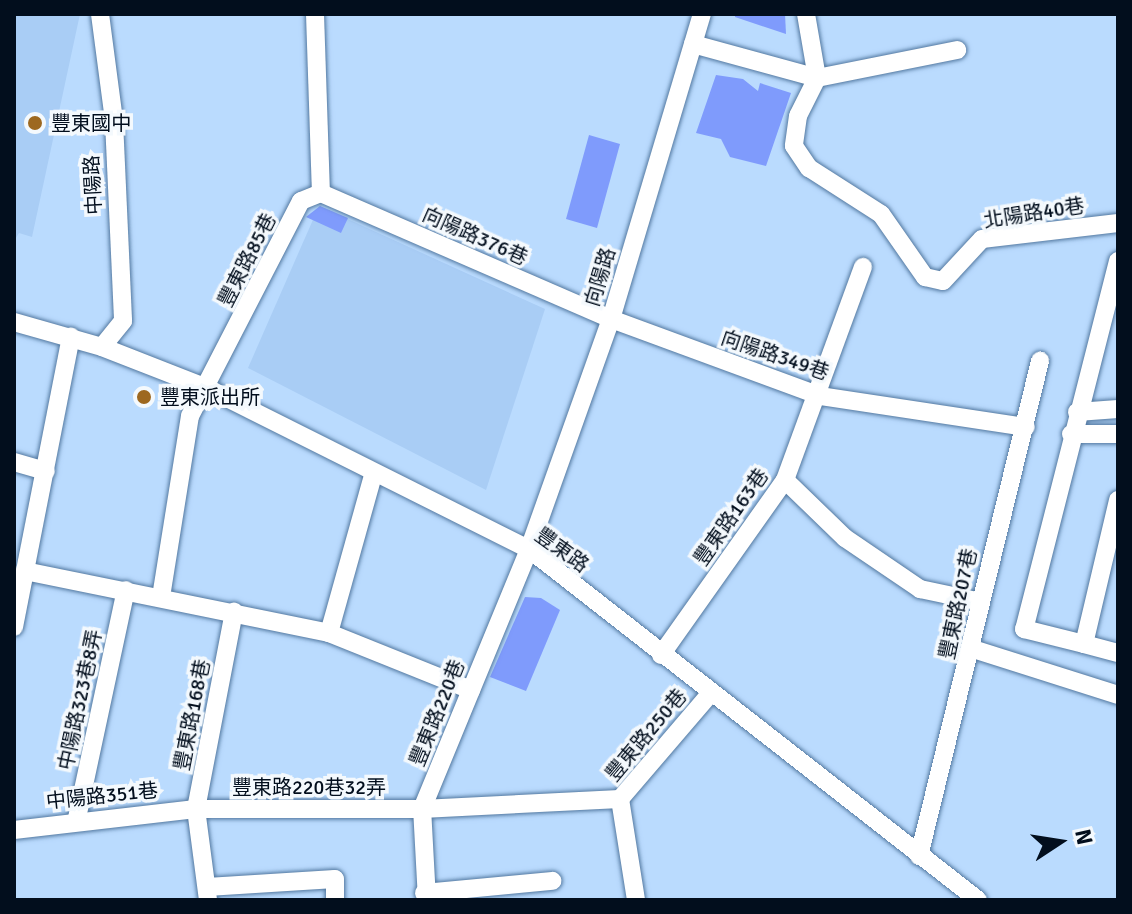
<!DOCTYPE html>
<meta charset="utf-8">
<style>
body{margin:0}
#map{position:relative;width:1132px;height:914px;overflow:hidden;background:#badbfe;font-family:Signika,"Noto Sans TC",sans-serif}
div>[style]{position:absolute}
.built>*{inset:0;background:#a9cdf5}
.building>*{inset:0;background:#7f9bfc}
.roads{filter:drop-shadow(0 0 2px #5278a0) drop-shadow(0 0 2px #5278a0)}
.minor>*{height:18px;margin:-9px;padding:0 9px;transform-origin:9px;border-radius:9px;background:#fff}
.dots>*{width:22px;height:22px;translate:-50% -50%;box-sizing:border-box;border:4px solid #f4f9fd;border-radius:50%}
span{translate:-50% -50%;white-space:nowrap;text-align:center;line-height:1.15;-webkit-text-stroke:7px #f4f9fd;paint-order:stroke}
.poi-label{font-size:20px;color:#020e1d}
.left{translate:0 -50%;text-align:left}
.street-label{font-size:20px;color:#020e1d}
.frame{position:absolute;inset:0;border:16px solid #020e1d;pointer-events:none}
.north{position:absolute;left:1020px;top:802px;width:80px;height:80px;-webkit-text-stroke:6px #f4f9fd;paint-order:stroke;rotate:78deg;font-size:22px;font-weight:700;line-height:32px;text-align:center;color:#020e1d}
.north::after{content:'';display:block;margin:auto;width:28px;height:36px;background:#020e1d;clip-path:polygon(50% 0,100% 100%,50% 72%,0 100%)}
</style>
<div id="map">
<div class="built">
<i style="clip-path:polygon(14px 14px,80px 14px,32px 237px,19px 233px,14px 241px)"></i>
<i style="clip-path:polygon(319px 206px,545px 309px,486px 490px,248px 368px)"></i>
</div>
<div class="building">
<i style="clip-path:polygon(735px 14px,785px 14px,786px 34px,735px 17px)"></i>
<i style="clip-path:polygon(716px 75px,743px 79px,758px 91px,760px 83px,791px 93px,766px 166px,730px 157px,721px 139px,696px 133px)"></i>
<i style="clip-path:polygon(589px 135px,620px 144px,597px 228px,566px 219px)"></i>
<i style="clip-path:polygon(320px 206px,348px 218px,341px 233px,306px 217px)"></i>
<i style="clip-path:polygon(525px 597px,541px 598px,560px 610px,526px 691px,490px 677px)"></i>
</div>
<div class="roads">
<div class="minor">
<i style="left:100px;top:14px;width:108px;rotate:82.5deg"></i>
<i style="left:114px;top:121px;width:200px;rotate:87.4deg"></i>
<i style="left:123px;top:321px;width:33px;rotate:129deg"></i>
<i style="left:315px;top:14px;width:179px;rotate:88.1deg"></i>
<i style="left:806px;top:14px;width:65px;rotate:80.2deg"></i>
<i style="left:817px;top:78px;width:42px;rotate:116.6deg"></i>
<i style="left:798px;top:116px;width:30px;rotate:98deg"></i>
<i style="left:794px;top:146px;width:27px;rotate:56deg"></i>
<i style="left:809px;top:168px;width:85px;rotate:32.6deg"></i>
<i style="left:881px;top:214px;width:77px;rotate:55.1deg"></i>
<i style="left:925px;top:277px;width:18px;rotate:13deg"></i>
<i style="left:943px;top:281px;width:57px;rotate:-47.1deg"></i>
<i style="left:982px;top:239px;width:137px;rotate:-6.7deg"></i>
<i style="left:693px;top:44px;width:129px;rotate:15.3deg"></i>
<i style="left:817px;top:78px;width:143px;rotate:-11.3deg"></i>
<i style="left:321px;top:193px;width:316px;rotate:23.5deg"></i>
<i style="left:611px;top:319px;width:223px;rotate:20.2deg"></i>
<i style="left:820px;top:396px;width:208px;rotate:8.6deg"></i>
<i style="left:1118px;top:261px;width:380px;rotate:104.3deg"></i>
<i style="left:1024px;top:629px;width:62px;rotate:14deg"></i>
<i style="left:1084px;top:644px;width:148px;rotate:-76.7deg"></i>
<i style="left:14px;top:322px;width:91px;rotate:15.9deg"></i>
<i style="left:102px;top:347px;width:113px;rotate:21.3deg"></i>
<i style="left:207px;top:388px;width:360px;rotate:26.6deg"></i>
<i style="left:529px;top:549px;width:570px;rotate:38.02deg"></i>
<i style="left:1077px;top:412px;width:41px;rotate:-4.2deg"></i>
<i style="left:1071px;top:434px;width:47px"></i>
<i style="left:14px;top:462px;width:33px;rotate:16deg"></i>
<i style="left:785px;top:480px;width:83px;rotate:44deg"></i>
<i style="left:845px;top:538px;width:91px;rotate:34.2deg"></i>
<i style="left:920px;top:589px;width:58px;rotate:11.9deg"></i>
<i style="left:25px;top:571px;width:310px;rotate:11.5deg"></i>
<i style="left:329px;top:633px;width:153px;rotate:21.9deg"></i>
<i style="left:161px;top:597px;width:183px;rotate:-80.9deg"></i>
<i style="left:190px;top:416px;width:242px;rotate:-62.7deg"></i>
<i style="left:301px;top:201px;width:22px;rotate:-22deg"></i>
<i style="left:14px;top:627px;width:296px;rotate:-78.9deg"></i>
<i style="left:329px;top:633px;width:164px;rotate:-74.4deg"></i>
<i style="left:1084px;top:644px;width:35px;rotate:15deg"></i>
<i style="left:973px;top:649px;width:152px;rotate:17.6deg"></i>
<i style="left:661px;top:655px;width:214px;rotate:-54.7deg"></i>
<i style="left:785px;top:480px;width:227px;rotate:-69.9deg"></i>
<i style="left:77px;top:818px;width:233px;rotate:-77.9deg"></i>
<i style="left:14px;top:830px;width:183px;rotate:-6.6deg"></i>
<i style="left:196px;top:809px;width:226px"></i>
<i style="left:422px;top:809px;width:198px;rotate:-2.9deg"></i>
<i style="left:919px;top:856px;width:510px;rotate:-76.26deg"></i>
<i style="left:207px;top:887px;width:128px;rotate:-3.6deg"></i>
<i style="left:335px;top:879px;width:21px;rotate:90deg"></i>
<i style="left:424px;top:893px;width:129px;rotate:-5.4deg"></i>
<i style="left:208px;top:900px;width:92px;rotate:-97.5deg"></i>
<i style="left:196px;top:809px;width:201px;rotate:-79.1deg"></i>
<i style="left:427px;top:900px;width:91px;rotate:-93.1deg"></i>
<i style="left:422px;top:809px;width:281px;rotate:-67.6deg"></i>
<i style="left:529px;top:549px;width:244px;rotate:-70.4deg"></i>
<i style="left:611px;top:319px;width:318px;rotate:-73.4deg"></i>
<i style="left:636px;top:900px;width:102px;rotate:-99deg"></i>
<i style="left:620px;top:799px;width:137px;rotate:-49.4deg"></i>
</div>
</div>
<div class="dots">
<i style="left:35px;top:123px;background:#9d6820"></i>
<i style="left:144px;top:397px;background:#9d6820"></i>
</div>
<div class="poi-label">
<span class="left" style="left:51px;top:123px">豐東國中</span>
<span class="left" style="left:160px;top:397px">豐東派出所</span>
</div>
<div class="street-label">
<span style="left:93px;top:185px;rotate:-93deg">中陽路</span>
<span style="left:1034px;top:213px;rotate:-9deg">北陽路40巷</span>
<span style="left:475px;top:236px;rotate:24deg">向陽路376巷</span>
<span style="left:247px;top:260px;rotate:-63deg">豐東路85巷</span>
<span style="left:600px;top:277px;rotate:-73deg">向陽路</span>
<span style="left:775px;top:355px;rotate:19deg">向陽路349巷</span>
<span style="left:731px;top:517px;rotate:-55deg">豐東路163巷</span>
<span style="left:562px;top:550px;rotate:36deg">豐東路</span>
<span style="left:958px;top:604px;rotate:-78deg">豐東路207巷</span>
<span style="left:80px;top:700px;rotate:-78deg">中陽路323巷8弄</span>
<span style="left:437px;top:713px;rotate:-68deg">豐東路220巷</span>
<span style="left:192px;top:715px;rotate:-79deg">豐東路168巷</span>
<span style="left:646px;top:735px;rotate:-50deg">豐東路250巷</span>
<span style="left:309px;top:787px">豐東路220巷32弄</span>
<span style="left:102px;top:796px;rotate:-6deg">中陽路351巷</span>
</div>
<div class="frame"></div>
<div class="north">N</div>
</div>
